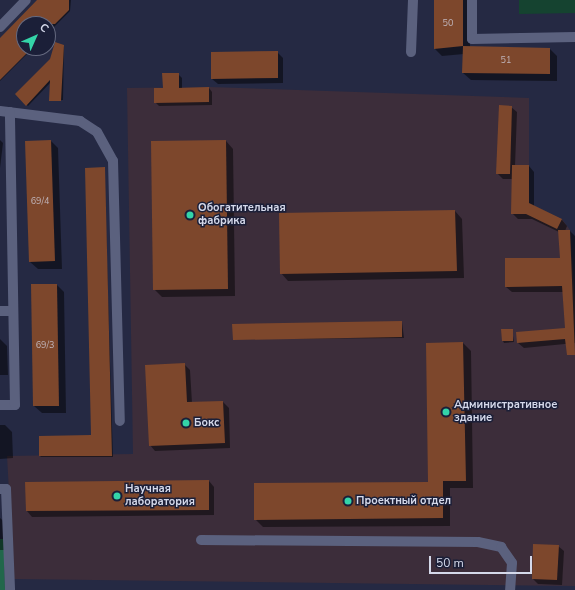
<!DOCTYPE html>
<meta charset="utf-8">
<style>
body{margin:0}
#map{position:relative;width:575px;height:590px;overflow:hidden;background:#252943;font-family:"Nunito Sans",sans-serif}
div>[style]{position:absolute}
.industrial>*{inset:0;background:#3c2d3a}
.green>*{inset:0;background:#154330}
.forest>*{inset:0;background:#21674b}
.shadow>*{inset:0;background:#0007}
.building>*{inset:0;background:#7d472c}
.minor>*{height:10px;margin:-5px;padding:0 5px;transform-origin:5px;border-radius:5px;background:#5b617e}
.dots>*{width:11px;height:11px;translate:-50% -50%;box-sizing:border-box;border:2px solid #1b1f38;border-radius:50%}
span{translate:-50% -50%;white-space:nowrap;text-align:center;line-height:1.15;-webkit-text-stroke:3px #1b1f38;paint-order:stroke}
.number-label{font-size:9px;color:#bfb4ba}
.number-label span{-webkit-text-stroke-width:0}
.poi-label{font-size:11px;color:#d5d9ea;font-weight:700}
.left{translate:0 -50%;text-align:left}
.north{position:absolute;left:16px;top:16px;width:40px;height:40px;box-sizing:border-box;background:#1b1f38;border:1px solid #65697f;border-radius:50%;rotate:45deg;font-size:11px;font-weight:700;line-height:16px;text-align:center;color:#d5d9ea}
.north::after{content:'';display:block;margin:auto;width:14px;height:18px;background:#34d4a8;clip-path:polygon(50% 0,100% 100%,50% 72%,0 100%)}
.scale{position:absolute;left:429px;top:556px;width:103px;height:18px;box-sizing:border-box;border:2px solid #d5d9ea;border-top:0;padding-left:5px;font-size:12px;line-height:14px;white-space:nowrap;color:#d5d9ea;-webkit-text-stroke:3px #1b1f38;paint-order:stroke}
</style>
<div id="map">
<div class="industrial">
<i style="clip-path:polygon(209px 87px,529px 98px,529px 205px,562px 219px,570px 230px,575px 301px,575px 586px,14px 579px,7px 456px,133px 454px,127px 88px)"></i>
</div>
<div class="green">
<i style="clip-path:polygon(519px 0,575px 0,575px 13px,519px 14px)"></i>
</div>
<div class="forest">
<i style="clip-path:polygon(0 539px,4px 539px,5px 590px,0 590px)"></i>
</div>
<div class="shadow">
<i style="clip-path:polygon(39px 0,71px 0,70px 11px,48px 33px,48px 24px,24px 24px,24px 48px,33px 48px,0 81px,0 40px)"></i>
<i style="clip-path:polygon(435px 0,470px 0,470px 47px,550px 49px,557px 56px,557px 81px,471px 80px,463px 73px,464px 54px,442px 56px,435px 49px)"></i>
<i style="clip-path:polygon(64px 46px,63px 100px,50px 100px,51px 82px,28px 106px,18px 96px)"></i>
<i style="clip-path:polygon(277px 52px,283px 58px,283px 83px,218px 84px,212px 79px)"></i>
<i style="clip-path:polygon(178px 74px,182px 78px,182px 89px,209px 88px,212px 92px,212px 105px,159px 106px,155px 102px)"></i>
<i style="clip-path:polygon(511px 107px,517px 112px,515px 166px,529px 166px,534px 172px,534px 206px,562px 220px,567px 226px,565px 231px,570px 231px,575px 236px,575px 343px,524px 348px,518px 343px,566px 329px,563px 292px,512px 292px,506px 287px,561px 259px,559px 232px,532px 219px,518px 219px,512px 213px,513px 179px,503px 179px,497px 173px)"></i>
<i style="clip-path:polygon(0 140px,3px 143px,0 168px)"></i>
<i style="clip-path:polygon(51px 141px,58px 148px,62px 269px,38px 269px,30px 262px)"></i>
<i style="clip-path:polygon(226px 141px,233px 149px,235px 296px,162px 297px,154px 289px)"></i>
<i style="clip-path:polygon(104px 168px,113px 457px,41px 457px,40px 456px,92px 436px)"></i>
<i style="clip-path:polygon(455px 211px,462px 219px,464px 278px,288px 281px,281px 273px)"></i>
<i style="clip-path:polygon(57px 285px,64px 292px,66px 413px,42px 413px,34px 406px)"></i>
<i style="clip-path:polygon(402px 322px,404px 338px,234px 339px)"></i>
<i style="clip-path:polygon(512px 330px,514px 342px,504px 343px,503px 341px)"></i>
<i style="clip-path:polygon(0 339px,7px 346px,8px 375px,0 375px)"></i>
<i style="clip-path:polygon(463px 343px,471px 351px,473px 488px,450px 488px,450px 526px,263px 527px,255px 519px,429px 483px)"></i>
<i style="clip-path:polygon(184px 364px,190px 370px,192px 403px,223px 402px,229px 408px,230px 448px,155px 451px,150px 445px)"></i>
<i style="clip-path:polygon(0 425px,5px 425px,12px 432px,13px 458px,0 459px)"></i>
<i style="clip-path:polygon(209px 481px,214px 487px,214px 515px,32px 517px,27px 511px,26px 483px)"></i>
<i style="clip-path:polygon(0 518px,11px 528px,12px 550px,0 550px)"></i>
<i style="clip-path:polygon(558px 546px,564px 551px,562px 585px,538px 584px,533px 579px)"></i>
</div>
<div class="building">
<i style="clip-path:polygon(37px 0,69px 0,69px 10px,55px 24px,24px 24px,24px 48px,32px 48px,0 80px,0 38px)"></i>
<i style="clip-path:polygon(434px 0,463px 0,463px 46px,434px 49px)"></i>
<i style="clip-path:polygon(55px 42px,64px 45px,61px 101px,49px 101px,50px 80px,26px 106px,15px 94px,50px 59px)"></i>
<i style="clip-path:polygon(463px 46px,550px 48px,550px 74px,462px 73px)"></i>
<i style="clip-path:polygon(278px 51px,278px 78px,211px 79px,211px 52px)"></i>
<i style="clip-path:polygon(162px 73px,179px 73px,179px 88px,209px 87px,209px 102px,154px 103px,154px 88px,163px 88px)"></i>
<i style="clip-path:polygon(499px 105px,512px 106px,510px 174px,496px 174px)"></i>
<i style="clip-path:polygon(51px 140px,55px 261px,29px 262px,25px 141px)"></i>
<i style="clip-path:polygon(226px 140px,228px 289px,153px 290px,151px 141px)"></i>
<i style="clip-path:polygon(512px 165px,529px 165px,529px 203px,562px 219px,557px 229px,526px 214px,511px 214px)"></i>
<i style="clip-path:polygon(105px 167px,112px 456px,39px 456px,39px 436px,91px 435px,85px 168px)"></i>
<i style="clip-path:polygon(455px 210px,457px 271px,280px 274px,279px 213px)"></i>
<i style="clip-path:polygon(558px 230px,570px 230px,575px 355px,567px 355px,565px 339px,517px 343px,516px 332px,565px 328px,562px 286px,505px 287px,505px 258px,560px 258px)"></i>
<i style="clip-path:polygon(31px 284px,57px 284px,59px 406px,33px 406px)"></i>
<i style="clip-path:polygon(402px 321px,402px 337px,233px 340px,232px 324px)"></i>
<i style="clip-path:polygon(501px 329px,513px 329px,513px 341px,502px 341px)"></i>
<i style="clip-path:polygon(463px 342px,466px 481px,443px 481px,443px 518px,254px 520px,254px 483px,428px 482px,426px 343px)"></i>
<i style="clip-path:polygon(185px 363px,187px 402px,223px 401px,225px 443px,149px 446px,145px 365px)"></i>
<i style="clip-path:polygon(209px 480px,209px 510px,26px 511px,25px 482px)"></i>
<i style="clip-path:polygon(533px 544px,559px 545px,557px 580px,532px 579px)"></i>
</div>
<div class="minor">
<i style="left:472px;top:0;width:39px;rotate:90deg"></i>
<i style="left:472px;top:39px;width:103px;rotate:-1.1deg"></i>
<i style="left:0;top:27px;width:37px;rotate:-46deg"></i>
<i style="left:411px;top:52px;width:52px;rotate:-87.8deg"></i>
<i style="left:0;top:111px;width:81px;rotate:7.1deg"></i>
<i style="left:80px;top:121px;width:20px;rotate:33deg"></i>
<i style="left:97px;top:132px;width:33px;rotate:61deg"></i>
<i style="left:113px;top:161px;width:260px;rotate:88.5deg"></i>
<i style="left:0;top:311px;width:13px"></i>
<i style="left:0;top:405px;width:15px"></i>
<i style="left:15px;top:405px;width:293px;rotate:-91deg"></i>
<i style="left:0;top:489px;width:6px"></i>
<i style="left:6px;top:489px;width:101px;rotate:87.7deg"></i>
<i style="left:201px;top:540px;width:277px;rotate:0.4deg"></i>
<i style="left:478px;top:542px;width:24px;rotate:12deg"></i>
<i style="left:501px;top:547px;width:19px;rotate:55deg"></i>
<i style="left:512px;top:563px;width:27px;rotate:94deg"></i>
</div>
<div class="dots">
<i style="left:190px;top:215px;background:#34d4a8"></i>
<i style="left:446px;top:412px;background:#34d4a8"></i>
<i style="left:186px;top:423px;background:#34d4a8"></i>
<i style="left:117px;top:496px;background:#34d4a8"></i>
<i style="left:348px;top:501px;background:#34d4a8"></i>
</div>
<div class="number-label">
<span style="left:448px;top:23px">50</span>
<span style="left:506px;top:60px">51</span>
<span style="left:40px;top:201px">69/4</span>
<span style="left:45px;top:345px">69/3</span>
</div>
<div class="poi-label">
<span class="left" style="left:198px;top:215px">Обогатительная<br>фабрика</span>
<span class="left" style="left:454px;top:412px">Административное<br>здание</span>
<span class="left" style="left:194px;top:423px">Бокс</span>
<span class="left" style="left:125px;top:496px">Научная<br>лаборатория</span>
<span class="left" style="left:356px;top:501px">Проектный отдел</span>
</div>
<div class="north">С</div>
<div class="scale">50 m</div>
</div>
